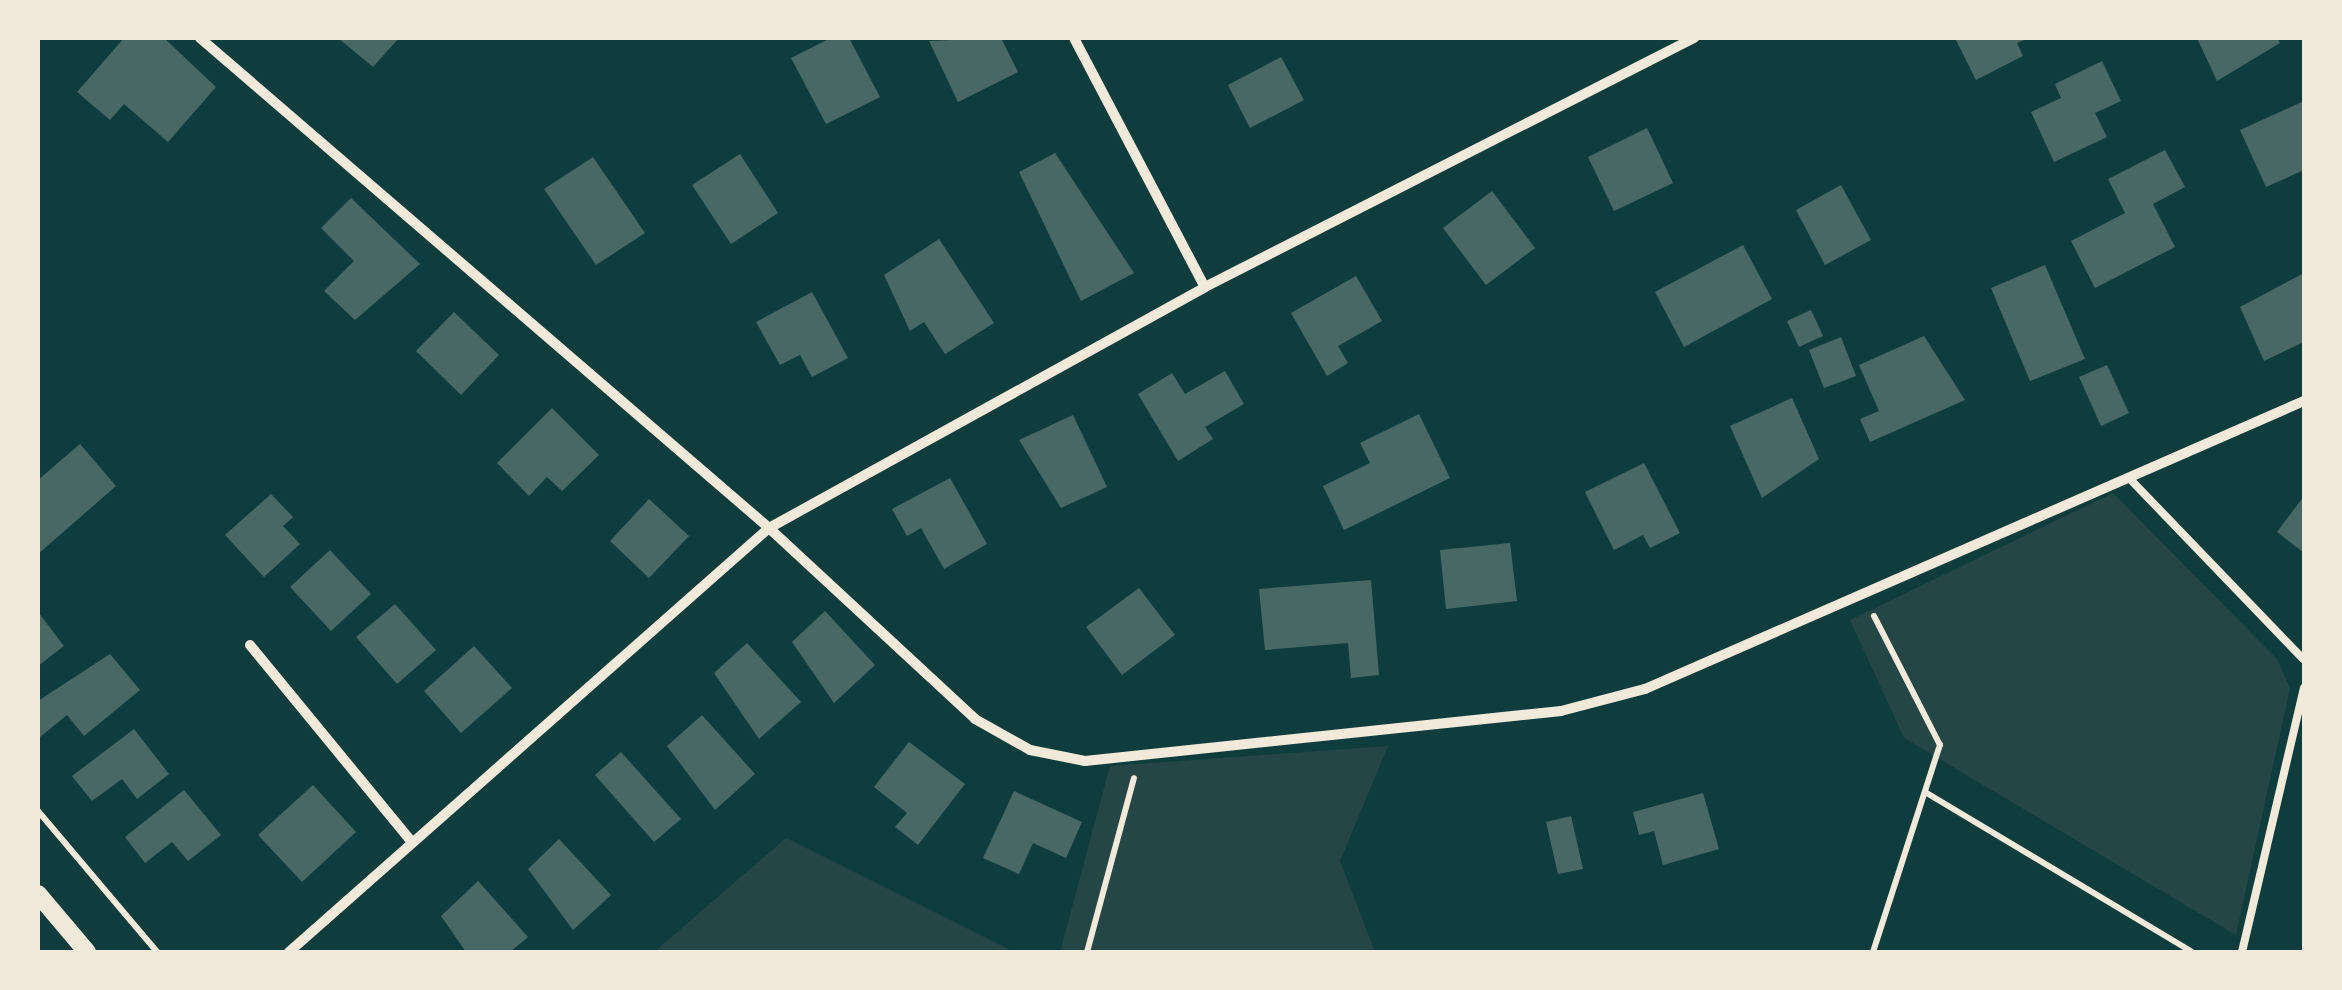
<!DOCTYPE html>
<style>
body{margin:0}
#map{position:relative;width:2342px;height:990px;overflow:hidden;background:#0f3d3e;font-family:"Open Sans",sans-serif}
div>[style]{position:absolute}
.green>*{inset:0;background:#244646}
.building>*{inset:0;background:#486865}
.path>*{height:6px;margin:-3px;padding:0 3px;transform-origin:3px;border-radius:3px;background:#f1e9da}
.service>*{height:8px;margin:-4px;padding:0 4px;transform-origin:4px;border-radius:4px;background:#f1e9da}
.minor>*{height:10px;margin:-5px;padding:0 5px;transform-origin:5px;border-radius:5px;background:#f1e9da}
.tertiary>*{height:18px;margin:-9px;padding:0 9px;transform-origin:9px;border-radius:9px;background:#f1e9da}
span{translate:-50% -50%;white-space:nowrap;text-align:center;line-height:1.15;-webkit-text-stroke:8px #f1e9da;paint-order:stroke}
.frame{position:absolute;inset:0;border:40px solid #f1e9da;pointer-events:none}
</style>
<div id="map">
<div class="green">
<i style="clip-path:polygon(2113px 493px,2277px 659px,2290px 688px,2236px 935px,1904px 738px,1850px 620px)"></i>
<i style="clip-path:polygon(1388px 746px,1340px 861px,1375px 952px,1060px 952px,1110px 766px)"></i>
<i style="clip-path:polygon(786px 838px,1014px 952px,654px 952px)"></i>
</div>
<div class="building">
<i style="clip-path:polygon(124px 38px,164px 38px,216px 87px,168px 142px,124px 104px,110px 120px,77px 92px)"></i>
<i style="clip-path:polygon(338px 38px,399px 38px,373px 67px)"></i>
<i style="clip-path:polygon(831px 38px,849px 38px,880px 97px,826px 124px,791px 58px)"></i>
<i style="clip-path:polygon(1001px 38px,1018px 72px,958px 102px,929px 41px)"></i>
<i style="clip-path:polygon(1955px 38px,2029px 38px,2017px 43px,2023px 56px,1976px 80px)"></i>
<i style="clip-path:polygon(2197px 38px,2277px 38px,2280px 43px,2217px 81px)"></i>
<i style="clip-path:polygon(1281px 57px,1304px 100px,1250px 128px,1228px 85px)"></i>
<i style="clip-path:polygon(2102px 61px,2121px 101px,2095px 113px,2107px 137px,2054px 162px,2031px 112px,2061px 98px,2055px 84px)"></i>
<i style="clip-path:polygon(2304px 101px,2304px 170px,2266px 187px,2240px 130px)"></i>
<i style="clip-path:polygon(1647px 128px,1673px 183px,1614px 211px,1588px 157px)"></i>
<i style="clip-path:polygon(2165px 150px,2185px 187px,2153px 204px,2175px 247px,2095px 288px,2071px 241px,2125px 213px,2108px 179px)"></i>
<i style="clip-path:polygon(1055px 153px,1134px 273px,1081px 301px,1019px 172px)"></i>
<i style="clip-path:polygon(740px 154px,778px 213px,731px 244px,692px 185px)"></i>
<i style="clip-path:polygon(593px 157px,645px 233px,596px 265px,544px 189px)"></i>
<i style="clip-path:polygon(1841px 185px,1871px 240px,1825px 265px,1796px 210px)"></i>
<i style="clip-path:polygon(1492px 191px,1535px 248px,1486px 285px,1443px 228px)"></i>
<i style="clip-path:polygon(351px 198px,420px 264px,355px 320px,324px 291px,354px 261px,321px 228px)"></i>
<i style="clip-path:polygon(939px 239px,994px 323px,945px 354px,924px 322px,910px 331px,884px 275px)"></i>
<i style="clip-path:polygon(1743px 245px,1772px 299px,1684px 347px,1655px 292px)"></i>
<i style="clip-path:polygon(2045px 265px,2085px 359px,2030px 381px,1991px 288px)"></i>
<i style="clip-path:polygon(2304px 273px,2304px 342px,2264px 361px,2240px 307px)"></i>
<i style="clip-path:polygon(1356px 276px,1382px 321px,1338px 346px,1348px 363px,1327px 376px,1291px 313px)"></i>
<i style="clip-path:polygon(812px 292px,848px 358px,812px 377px,800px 355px,780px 365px,756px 322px)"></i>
<i style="clip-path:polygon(1811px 310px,1823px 336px,1799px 347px,1787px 321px)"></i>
<i style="clip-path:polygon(454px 312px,499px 355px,461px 395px,416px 351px)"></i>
<i style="clip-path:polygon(1924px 336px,1965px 400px,1870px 442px,1860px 419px,1879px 411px,1859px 365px)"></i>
<i style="clip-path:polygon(1841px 337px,1856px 376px,1824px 388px,1809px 350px)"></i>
<i style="clip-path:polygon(2107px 365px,2129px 413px,2101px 426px,2079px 377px)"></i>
<i style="clip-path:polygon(1225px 371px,1244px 404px,1205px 427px,1213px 439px,1178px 461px,1138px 394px,1172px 373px,1185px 394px)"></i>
<i style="clip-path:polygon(1792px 398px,1819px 459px,1762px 498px,1730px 426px)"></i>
<i style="clip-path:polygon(552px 408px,599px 455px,562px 491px,547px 477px,529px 496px,497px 463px)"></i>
<i style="clip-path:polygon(1419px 414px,1450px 478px,1344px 530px,1323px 486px,1370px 463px,1360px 443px)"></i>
<i style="clip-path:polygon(1073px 415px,1107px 487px,1061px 508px,1019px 440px)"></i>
<i style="clip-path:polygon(80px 444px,116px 486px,38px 554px,38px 480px)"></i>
<i style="clip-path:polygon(1644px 463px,1680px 533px,1650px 548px,1643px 535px,1614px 550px,1585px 492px)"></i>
<i style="clip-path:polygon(950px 478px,987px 544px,944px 569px,921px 528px,907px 536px,892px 509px)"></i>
<i style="clip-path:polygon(271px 494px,293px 517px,283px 526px,300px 544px,264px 577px,225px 535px)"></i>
<i style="clip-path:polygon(2304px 496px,2304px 553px,2277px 532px)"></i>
<i style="clip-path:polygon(649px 499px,689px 536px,649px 578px,610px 541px)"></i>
<i style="clip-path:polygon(1510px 543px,1517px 601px,1446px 609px,1440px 550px)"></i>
<i style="clip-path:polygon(330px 550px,371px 594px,331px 631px,290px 587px)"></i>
<i style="clip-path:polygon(1371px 580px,1379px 675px,1351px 678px,1348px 643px,1265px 650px,1259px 589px)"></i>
<i style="clip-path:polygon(1139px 588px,1175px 635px,1122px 675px,1086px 627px)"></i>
<i style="clip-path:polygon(395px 604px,436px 650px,397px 684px,356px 637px)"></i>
<i style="clip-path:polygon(825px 611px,875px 665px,834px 703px,792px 642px)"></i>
<i style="clip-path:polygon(38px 612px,64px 646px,38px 666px)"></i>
<i style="clip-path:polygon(747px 643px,801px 702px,759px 739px,714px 673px)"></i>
<i style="clip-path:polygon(474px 646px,512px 688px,461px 733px,424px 691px)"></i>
<i style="clip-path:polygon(110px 654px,140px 690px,84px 736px,67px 715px,40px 737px,38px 701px)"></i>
<i style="clip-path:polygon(702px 715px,755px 774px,715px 810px,667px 746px)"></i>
<i style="clip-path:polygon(134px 729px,169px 774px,137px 799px,122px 779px,92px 801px,72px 776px)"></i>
<i style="clip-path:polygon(909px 742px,965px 784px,918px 845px,895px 827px,907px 813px,874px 787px)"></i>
<i style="clip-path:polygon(621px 752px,681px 819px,654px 842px,595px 775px)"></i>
<i style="clip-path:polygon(313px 785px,356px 832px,302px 882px,258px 835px)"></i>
<i style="clip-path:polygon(184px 790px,221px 835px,188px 861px,172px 842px,145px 863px,125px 837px)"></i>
<i style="clip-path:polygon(1014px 791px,1082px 822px,1066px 858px,1033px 843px,1019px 874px,983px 858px)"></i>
<i style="clip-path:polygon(1703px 793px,1719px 849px,1663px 865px,1654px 831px,1639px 835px,1633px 812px)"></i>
<i style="clip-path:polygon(1571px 816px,1583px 869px,1558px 874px,1546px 822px)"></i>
<i style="clip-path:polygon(559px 839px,611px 895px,573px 930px,528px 869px)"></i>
<i style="clip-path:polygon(478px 881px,528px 937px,510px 952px,466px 952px,441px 916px)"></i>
</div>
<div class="path">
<i style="left:1925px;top:792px;width:311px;rotate:30.9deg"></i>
<i style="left:38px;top:811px;width:185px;rotate:49.8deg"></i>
<i style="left:1087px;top:952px;width:180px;rotate:-74.9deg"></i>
<i style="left:1873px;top:952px;width:218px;rotate:-72.1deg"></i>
<i style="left:1940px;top:745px;width:145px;rotate:-117.1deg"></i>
</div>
<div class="service">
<i style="left:2129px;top:478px;width:252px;rotate:46.1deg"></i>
<i style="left:2242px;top:952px;width:271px;rotate:-76.8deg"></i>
</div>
<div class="minor">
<i style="left:200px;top:38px;width:751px;rotate:40.73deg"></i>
<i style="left:769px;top:528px;width:281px;rotate:42.8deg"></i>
<i style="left:975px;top:719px;width:63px;rotate:29.4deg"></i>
<i style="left:1030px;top:750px;width:56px;rotate:11.3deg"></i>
<i style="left:1085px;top:761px;width:479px;rotate:-6deg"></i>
<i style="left:1561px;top:711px;width:87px;rotate:-14.7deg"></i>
<i style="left:1645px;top:689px;width:719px;rotate:-23.61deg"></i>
<i style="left:1074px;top:38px;width:281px;rotate:62.3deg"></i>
<i style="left:250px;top:645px;width:255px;rotate:50.6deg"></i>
<i style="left:289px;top:952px;width:640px;rotate:-41.46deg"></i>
<i style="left:769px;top:528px;width:498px;rotate:-28.9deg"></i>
<i style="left:1205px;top:287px;width:549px;rotate:-26.99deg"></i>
</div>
<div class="tertiary">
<i style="left:38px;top:894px;width:76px;rotate:49.8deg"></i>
</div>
<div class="frame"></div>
</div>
